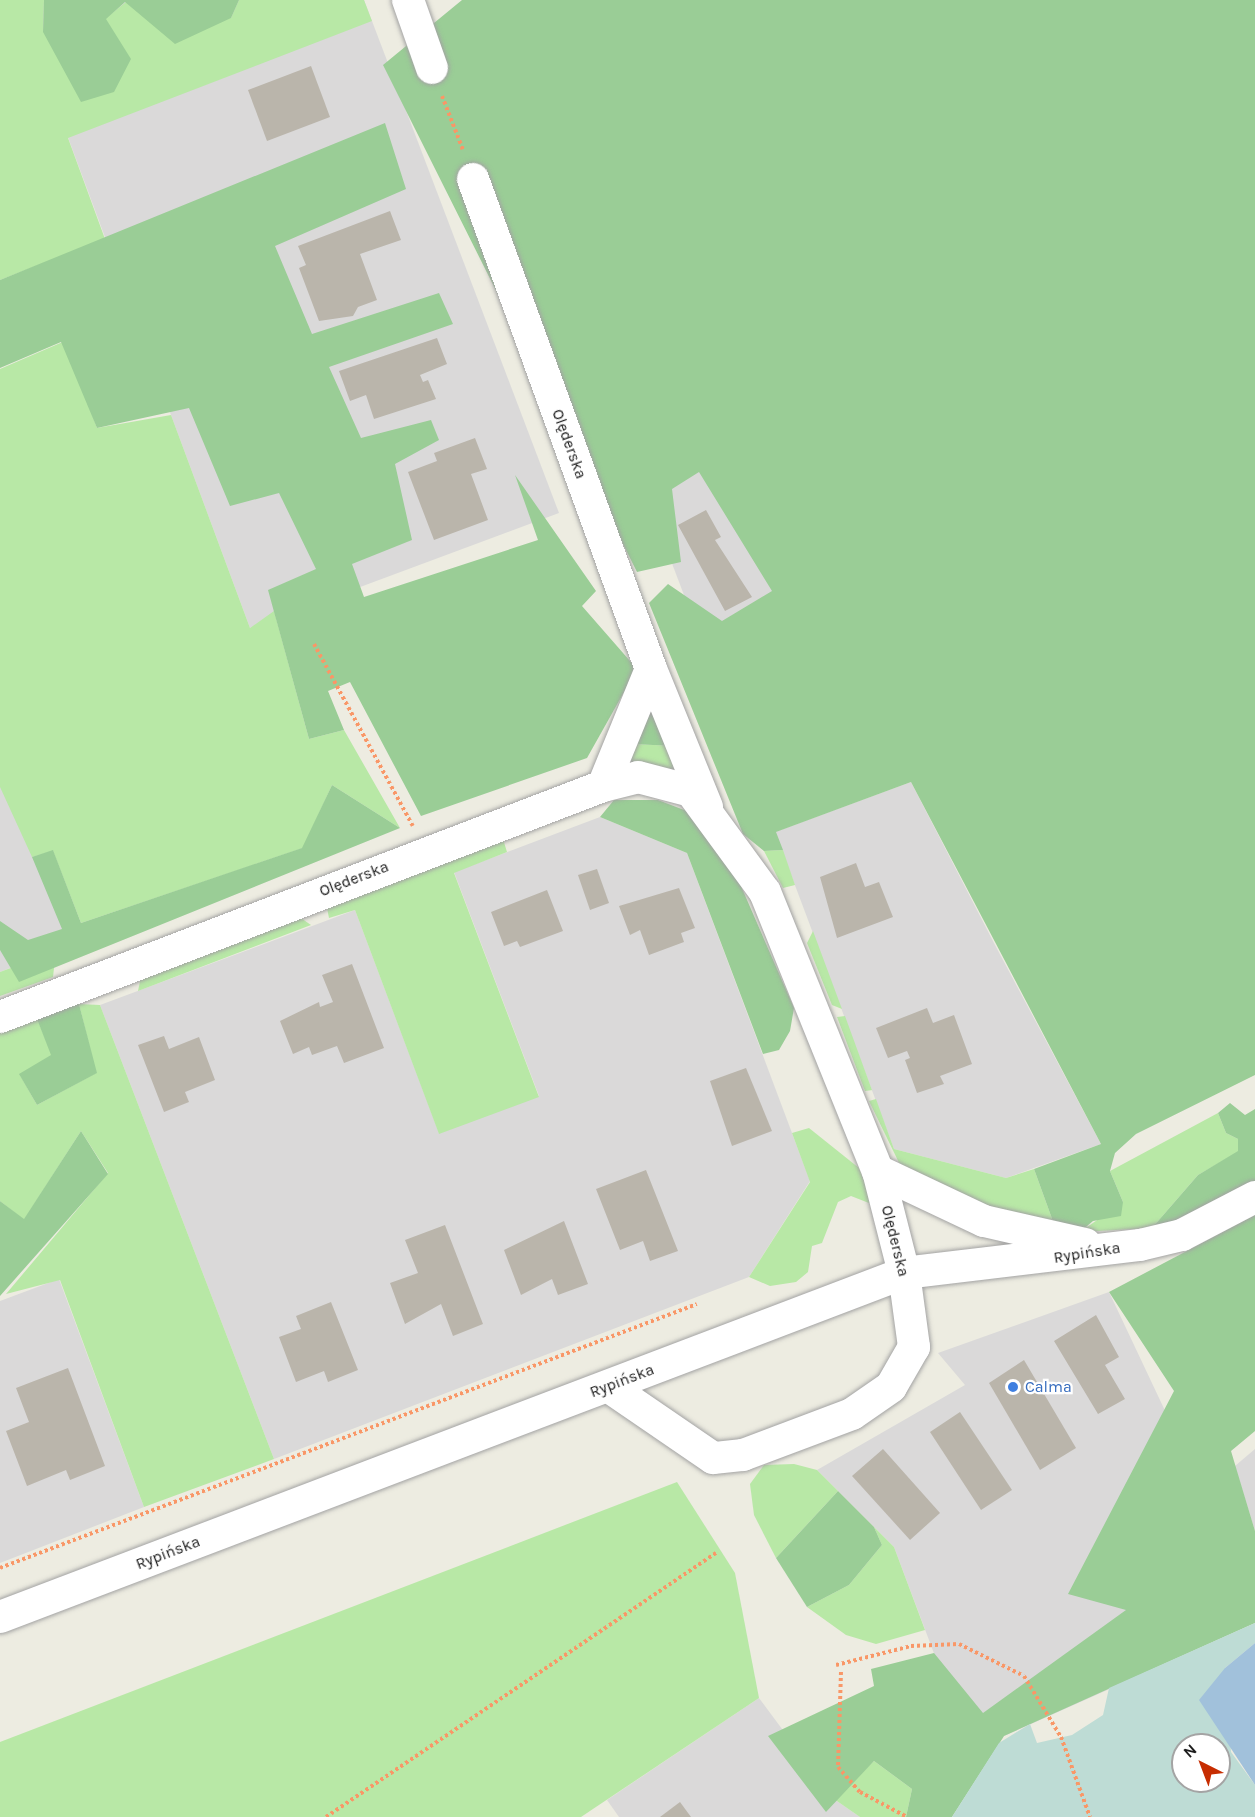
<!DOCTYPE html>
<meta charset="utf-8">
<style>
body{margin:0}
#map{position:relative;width:1255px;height:1817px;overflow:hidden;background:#edece1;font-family:Karla,sans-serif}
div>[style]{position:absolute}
.residential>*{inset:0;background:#dad9d9}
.grass>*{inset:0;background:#b8e8a6}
.forest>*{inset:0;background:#9acd96}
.wetland>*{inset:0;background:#bedcd5}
.water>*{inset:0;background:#a1c1db}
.building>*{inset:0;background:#bab5ab}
.path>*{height:4px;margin-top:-2px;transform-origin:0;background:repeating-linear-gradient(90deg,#f99767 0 3px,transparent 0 6px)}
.roads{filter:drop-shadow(0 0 2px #a3a3a3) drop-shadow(0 0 2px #a3a3a3)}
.street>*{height:32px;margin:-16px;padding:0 16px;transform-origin:16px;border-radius:16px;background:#fff}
.dots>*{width:16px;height:16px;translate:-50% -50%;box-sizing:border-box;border:3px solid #fff;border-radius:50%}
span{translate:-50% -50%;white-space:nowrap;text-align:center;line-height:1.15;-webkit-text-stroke:4.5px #fff;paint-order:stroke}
.street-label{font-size:16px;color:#1c1c1c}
.shop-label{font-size:16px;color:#366cbe}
.left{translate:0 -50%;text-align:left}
.north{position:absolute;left:1171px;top:1733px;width:60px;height:60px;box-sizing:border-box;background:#fff;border:2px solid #a4a4a4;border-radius:50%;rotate:318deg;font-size:16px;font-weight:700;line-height:24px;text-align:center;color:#1c1c1c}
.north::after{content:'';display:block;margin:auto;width:21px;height:27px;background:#c72d01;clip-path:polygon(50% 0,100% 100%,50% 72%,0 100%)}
</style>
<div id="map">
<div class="residential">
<i style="clip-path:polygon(17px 0,364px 0,559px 513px,250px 628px)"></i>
<i style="clip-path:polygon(720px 420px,815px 601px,703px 645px,630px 453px)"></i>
<i style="clip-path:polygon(0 741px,76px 942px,0 972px)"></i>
<i style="clip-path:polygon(911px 782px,995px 945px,1101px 1144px,1006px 1178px,894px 1149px,775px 832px)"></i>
<i style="clip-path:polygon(600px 817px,687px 853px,810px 1181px,749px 1277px,274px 1459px,100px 1005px,355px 910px,439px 1133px,539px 1096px,454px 872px)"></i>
<i style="clip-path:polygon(59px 1279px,144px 1507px,0 1563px,0 1301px)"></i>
<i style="clip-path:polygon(1109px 1292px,1176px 1434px,1141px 1675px,1004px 1736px,979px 1773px,894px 1547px,817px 1470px,965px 1385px,938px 1353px)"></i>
<i style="clip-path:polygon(1255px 1449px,1255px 1531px,1235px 1466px)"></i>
<i style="clip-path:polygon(759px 1698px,834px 1799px,860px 1817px,619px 1817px,607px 1800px)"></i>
</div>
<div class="grass">
<i style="clip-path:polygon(0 0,44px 0,43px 32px,106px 18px,126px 2px,231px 18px,239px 0,364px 0,372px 21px,68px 138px,105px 239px,0 280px)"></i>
<i style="clip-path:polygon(65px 341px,97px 428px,171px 415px,250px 628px,274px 611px,309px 739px,344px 730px,400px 828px,332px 785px,303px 848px,81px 923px,53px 851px,32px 857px,0 787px,0 369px)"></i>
<i style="clip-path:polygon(631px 744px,675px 746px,683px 778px,623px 769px)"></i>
<i style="clip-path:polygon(503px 839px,507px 852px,454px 873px,539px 1097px,439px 1134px,355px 910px,329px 918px,326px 903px)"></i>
<i style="clip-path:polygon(783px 850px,795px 885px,783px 888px,764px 851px)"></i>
<i style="clip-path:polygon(295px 914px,311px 925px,138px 991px,142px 972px)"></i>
<i style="clip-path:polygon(813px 931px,839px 1001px,842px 1009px,832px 1005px,807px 943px)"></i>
<i style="clip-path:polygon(56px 951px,53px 977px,0 996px,0 972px)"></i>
<i style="clip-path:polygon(79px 1004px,100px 1005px,274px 1459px,144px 1507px,60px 1280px,6px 1294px,108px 1173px,81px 1131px,24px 1220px,0 1201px,0 1028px,35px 1014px,52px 1055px,20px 1075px,37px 1105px,96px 1073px)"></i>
<i style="clip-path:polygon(845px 1016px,872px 1090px,873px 1090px,865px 1091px,837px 1017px)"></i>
<i style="clip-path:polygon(876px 1099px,894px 1149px,1006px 1178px,1034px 1169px,1055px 1227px,926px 1185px,903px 1171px,869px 1101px)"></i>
<i style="clip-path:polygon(1218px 1113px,1226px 1133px,1238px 1139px,1238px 1152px,1198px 1175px,1152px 1228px,1080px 1232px,1123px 1202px,1110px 1171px)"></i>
<i style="clip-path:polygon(809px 1128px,859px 1168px,874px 1205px,851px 1196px,838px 1202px,822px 1243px,812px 1246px,808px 1272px,796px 1282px,770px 1286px,749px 1277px,810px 1182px,792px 1133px)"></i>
<i style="clip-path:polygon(794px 1464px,817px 1470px,838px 1491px,776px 1558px,754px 1515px,750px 1484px,764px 1465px)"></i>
<i style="clip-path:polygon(677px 1482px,735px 1573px,759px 1698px,581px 1817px,0 1817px,0 1742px)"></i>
<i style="clip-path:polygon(874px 1527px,894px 1547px,925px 1630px,876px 1644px,846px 1635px,807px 1607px,849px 1585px,882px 1545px)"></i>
<i style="clip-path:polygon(874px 1761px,912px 1789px,906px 1817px,860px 1817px,834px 1799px)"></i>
</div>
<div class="forest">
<i style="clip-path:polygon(44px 0,239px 0,231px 18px,175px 44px,125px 2px,106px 19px,131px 59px,114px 92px,81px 102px,43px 32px)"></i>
<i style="clip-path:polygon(462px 0,1255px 0,1255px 1075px,1136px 1134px,1115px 1153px,1110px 1171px,1123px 1202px,1121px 1216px,1093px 1221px,1080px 1232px,1055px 1227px,1034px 1169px,1101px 1144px,911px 782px,776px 832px,783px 850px,764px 851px,743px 834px,649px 603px,668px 584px,722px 621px,772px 591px,699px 472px,672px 489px,681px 562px,637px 572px,383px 65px)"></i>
<i style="clip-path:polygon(385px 123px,406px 189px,275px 246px,312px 334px,439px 293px,453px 324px,329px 367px,361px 438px,431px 420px,439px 440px,395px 464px,412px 540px,352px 564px,364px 597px,538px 540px,515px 475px,596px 591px,582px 606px,637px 669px,587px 758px,421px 816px,350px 682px,328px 691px,344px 730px,309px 739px,268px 590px,316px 569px,279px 493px,230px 506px,189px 408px,97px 428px,61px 342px,0 368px,0 280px)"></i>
<i style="clip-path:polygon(651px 704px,675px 746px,631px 744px)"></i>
<i style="clip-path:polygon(332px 785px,400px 828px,19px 982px,0 950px,0 921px,28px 940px,62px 929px,32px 857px,53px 850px,81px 923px,302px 848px)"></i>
<i style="clip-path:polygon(614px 800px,658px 800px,692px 813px,724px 847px,794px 1008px,790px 1031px,779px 1050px,763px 1054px,687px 853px,600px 817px)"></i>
<i style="clip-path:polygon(79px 1004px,97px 1073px,37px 1105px,19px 1074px,51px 1055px,35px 1014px)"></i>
<i style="clip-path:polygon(1230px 1103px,1245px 1115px,1255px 1109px,1255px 1183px,1197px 1219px,1152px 1228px,1198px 1175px,1238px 1151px,1238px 1139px,1226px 1133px,1218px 1113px)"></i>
<i style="clip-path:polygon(81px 1131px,108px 1174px,0 1296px,0 1201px,24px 1219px)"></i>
<i style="clip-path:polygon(1255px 1215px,1255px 1431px,1231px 1451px,1255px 1531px,1255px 1623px,1004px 1736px,952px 1817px,906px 1817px,912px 1789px,874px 1761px,826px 1812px,768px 1736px,874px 1686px,871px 1669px,934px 1653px,983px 1713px,1126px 1610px,1068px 1594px,1174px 1391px,1109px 1292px)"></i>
<i style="clip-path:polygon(838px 1491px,874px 1527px,882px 1545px,849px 1585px,807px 1607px,776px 1558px)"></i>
</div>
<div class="wetland">
<i style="clip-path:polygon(evenodd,1255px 1623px,1255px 1643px,1225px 1668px,1231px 1752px,1255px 1785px,1255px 1817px,952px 1817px,999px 1743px,1030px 1724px,1037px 1743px,1072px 1735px,1103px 1715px,1109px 1688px,1255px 1623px,1183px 1745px,1219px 1745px,1219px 1781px,1183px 1781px,1183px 1745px)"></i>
</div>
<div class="water">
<i style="clip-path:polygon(1255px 1643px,1255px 1785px,1199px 1700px,1225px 1668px)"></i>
</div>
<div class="building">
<i style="clip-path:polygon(311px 66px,330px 117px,267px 141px,248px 90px)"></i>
<i style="clip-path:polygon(390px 211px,401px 240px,360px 254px,377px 300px,358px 307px,353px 316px,319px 321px,299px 268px,306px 265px,298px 246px)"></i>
<i style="clip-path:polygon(437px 338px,447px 364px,420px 375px,423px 382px,428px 380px,436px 399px,374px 419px,366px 395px,350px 401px,339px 371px)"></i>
<i style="clip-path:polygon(475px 438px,487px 469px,471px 474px,488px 520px,434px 540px,408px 472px,437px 461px,434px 453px)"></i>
<i style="clip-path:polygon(706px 510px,721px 537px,715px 540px,752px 597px,725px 611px,678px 525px)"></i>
<i style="clip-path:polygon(856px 863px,865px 887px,879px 882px,893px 917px,837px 938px,820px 877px)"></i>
<i style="clip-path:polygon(597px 869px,609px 903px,590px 910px,578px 875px)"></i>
<i style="clip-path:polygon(679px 888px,695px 928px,681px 933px,684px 942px,649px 955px,640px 930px,630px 935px,619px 906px)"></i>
<i style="clip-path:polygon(547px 890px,563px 931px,520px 947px,517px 941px,504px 946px,491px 912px)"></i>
<i style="clip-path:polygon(352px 964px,384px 1048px,344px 1063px,337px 1046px,312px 1055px,309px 1047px,293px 1054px,280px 1021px,319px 1002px,320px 1007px,333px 1002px,322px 975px)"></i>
<i style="clip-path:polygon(927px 1008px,933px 1023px,954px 1015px,972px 1064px,940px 1076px,944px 1084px,917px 1093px,905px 1060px,910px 1058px,907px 1051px,888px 1058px,876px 1028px)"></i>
<i style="clip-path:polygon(164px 1036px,169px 1049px,199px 1037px,215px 1080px,185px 1092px,189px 1102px,164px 1112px,138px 1045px)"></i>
<i style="clip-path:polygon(746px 1068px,772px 1131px,732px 1146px,710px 1081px)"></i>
<i style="clip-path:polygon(646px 1170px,678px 1251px,650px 1261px,643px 1241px,620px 1250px,596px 1189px)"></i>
<i style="clip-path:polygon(564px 1221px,588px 1284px,558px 1295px,552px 1279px,521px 1295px,504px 1250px)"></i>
<i style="clip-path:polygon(445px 1225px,483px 1324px,453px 1336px,441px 1304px,405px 1324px,390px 1283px,418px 1273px,405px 1240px)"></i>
<i style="clip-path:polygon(331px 1302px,358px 1370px,328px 1382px,324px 1371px,296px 1382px,279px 1337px,301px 1329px,296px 1316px)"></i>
<i style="clip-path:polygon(1096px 1315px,1119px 1357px,1105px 1365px,1125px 1399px,1098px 1414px,1054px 1341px)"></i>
<i style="clip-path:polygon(1024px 1360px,1076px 1448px,1040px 1470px,989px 1383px)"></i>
<i style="clip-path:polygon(68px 1368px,105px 1466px,70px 1480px,66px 1470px,27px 1486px,6px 1431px,29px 1422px,16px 1388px)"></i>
<i style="clip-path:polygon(960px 1412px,1012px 1490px,981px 1510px,930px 1432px)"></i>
<i style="clip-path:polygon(883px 1449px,940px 1513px,910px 1540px,852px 1476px)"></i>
<i style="clip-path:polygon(680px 1802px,691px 1817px,660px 1817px)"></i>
</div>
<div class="path">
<i style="left:442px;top:96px;width:58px;rotate:68.7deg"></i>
<i style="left:314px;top:644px;width:207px;rotate:61.5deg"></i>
<i style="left:0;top:1568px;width:745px;rotate:-20.74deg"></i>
<i style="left:836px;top:1665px;width:77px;rotate:-14.2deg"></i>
<i style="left:911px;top:1646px;width:48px;rotate:-2.4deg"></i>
<i style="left:959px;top:1644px;width:72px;rotate:26.2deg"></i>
<i style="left:1024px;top:1676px;width:71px;rotate:58.8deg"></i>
<i style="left:1061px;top:1737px;width:85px;rotate:70.1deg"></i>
<i style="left:841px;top:1672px;width:95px;rotate:91.8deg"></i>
<i style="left:838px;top:1767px;width:33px;rotate:49deg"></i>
<i style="left:860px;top:1792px;width:53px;rotate:28deg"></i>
<i style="left:326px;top:1817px;width:471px;rotate:-34.1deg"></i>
</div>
<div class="roads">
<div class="street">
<i style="left:408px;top:0;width:72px;rotate:70.6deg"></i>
<i style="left:473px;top:179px;width:521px;rotate:70.04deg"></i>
<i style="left:651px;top:669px;width:149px;rotate:67.9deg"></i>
<i style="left:603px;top:786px;width:126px;rotate:-67.7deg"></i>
<i style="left:0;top:1017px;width:646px;rotate:-20.96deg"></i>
<i style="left:603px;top:786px;width:36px;rotate:-14deg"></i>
<i style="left:638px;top:777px;width:55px;rotate:14.8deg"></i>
<i style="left:691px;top:791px;width:125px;rotate:53.8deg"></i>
<i style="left:765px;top:892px;width:301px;rotate:68deg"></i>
<i style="left:878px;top:1171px;width:105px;rotate:75.7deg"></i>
<i style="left:904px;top:1273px;width:75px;rotate:82.3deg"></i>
<i style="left:914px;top:1347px;width:46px;rotate:119.9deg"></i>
<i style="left:891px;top:1387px;width:47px;rotate:145.3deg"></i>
<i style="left:852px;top:1414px;width:116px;rotate:159.4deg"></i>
<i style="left:743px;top:1455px;width:30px;rotate:174deg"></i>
<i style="left:713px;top:1458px;width:127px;rotate:-145.6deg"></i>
<i style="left:878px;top:1171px;width:117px;rotate:25.3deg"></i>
<i style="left:984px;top:1221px;width:104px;rotate:12.8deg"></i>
<i style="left:0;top:1617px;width:967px;rotate:-20.83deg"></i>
<i style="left:904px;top:1273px;width:238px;rotate:-6.8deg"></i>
<i style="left:1140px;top:1245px;width:43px;rotate:-13.4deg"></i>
<i style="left:1182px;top:1235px;width:82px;rotate:-27.5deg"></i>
</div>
</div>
<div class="dots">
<i style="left:1013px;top:1387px;background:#3f7fe0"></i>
</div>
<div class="street-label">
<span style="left:569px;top:444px;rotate:70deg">Olęderska</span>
<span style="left:354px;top:879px;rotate:-21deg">Olęderska</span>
<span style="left:895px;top:1241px;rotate:76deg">Olęderska</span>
<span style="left:1087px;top:1253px;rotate:-9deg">Rypińska</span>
<span style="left:622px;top:1381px;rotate:-21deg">Rypińska</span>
<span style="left:168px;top:1553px;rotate:-21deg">Rypińska</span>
</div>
<div class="shop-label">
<span class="left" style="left:1025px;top:1387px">Calma</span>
</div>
<div class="north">N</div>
</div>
